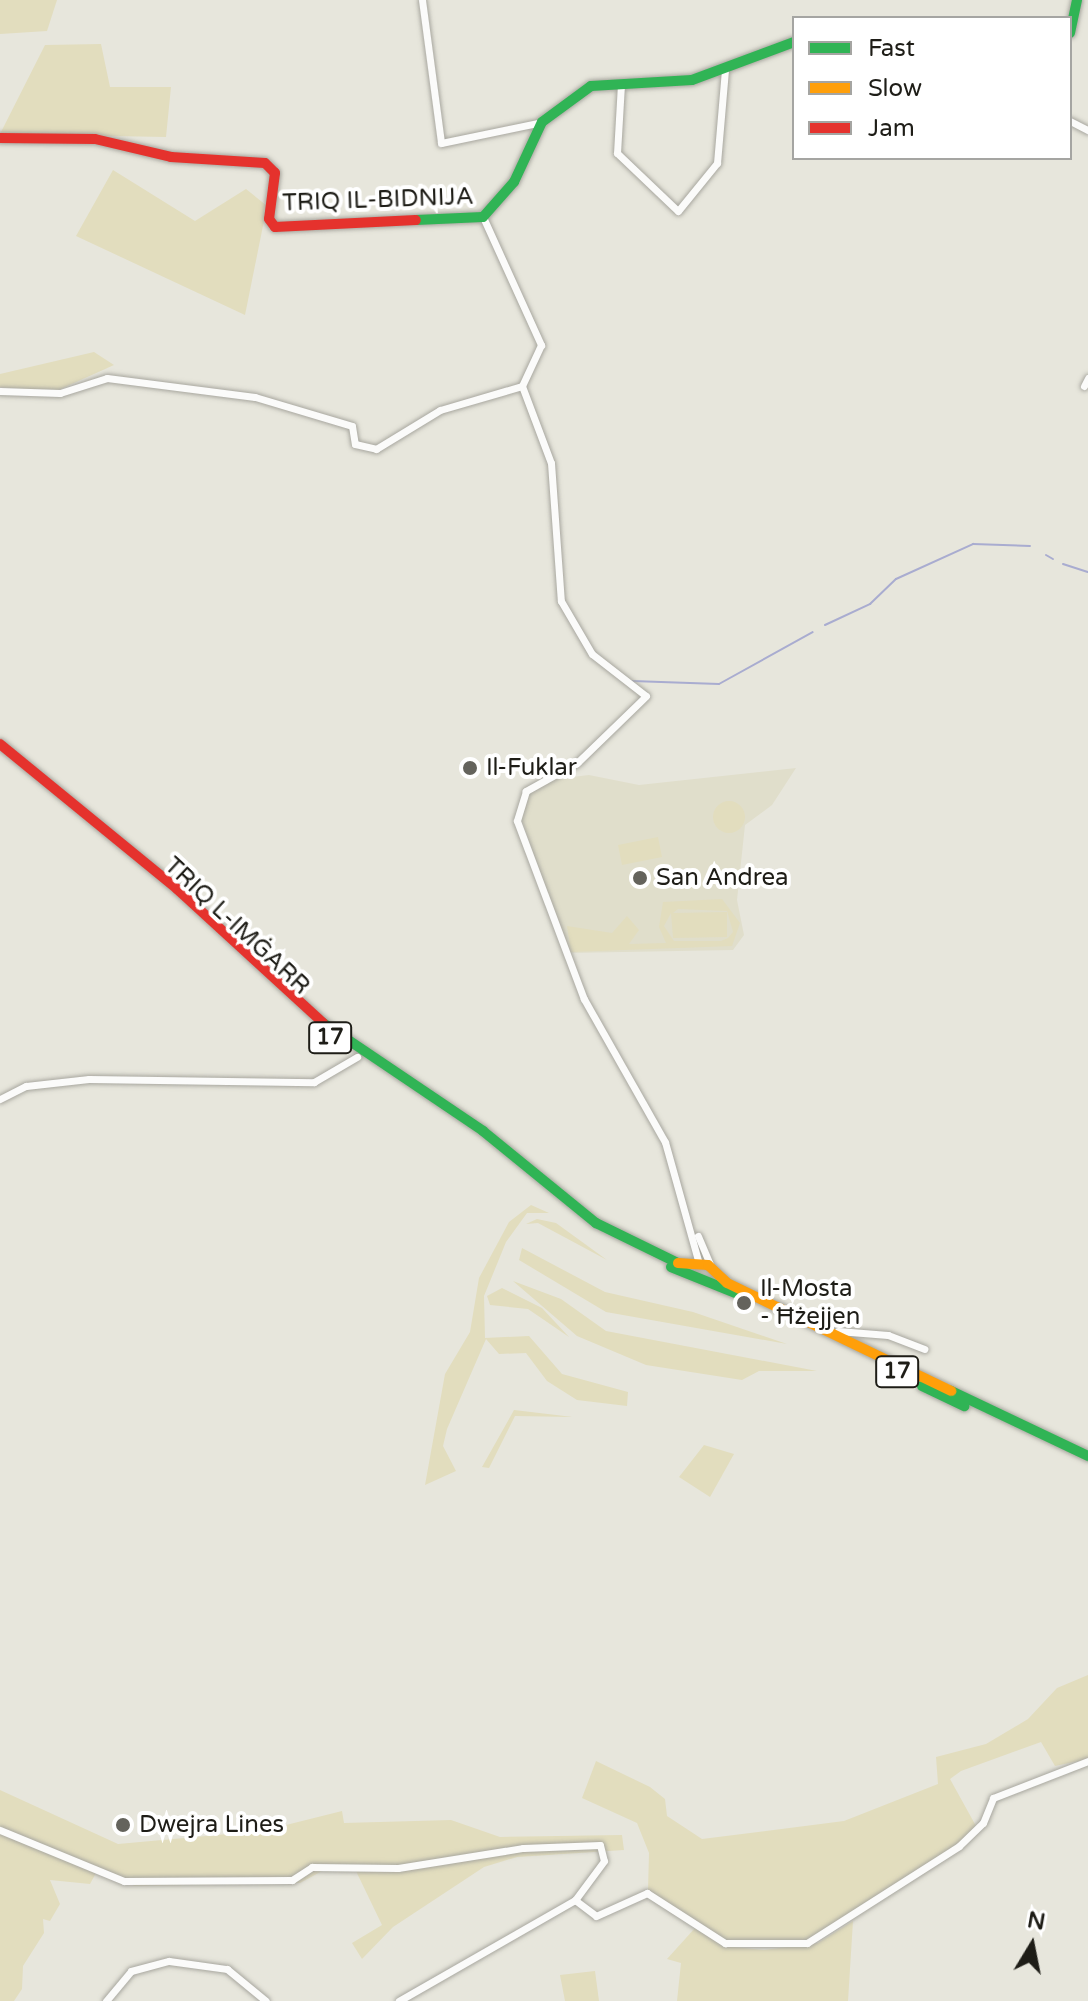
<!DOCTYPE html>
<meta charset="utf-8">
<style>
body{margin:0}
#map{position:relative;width:1088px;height:2001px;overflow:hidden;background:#e7e6dc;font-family:"Varela Round",sans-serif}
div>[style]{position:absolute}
.built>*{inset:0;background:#e0decb}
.green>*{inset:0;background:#e2ddbe}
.round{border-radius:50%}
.stream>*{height:2px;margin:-1px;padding:0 1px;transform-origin:1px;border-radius:1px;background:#a9acd0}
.roads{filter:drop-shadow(0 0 2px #a8a79f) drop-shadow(0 0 2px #a8a79f)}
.street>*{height:7px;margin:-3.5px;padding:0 3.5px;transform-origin:3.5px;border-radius:3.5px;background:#fbfbfa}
.fast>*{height:10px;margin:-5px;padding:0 5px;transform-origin:5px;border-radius:5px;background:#30b455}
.slow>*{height:10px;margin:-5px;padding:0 5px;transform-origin:5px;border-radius:5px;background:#ff9f0a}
.jam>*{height:10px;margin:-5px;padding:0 5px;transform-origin:5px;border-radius:5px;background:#e5322d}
.dots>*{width:22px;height:22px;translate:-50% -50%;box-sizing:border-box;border:4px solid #fff;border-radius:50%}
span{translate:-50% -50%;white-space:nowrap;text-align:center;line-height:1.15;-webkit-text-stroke:8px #fff;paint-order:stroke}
.shield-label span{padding:2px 6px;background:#fff;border:2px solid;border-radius:6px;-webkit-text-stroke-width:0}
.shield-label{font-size:22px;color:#1e1d17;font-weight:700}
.street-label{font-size:24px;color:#1e1d17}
.poi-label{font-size:24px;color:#1e1d17}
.left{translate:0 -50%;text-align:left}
.legend{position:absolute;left:792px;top:16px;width:280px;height:144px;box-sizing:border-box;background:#fff;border:2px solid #a5a5a2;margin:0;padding:10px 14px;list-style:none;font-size:24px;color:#1e1d17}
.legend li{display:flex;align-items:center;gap:16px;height:40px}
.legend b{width:40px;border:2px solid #a5a5a2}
.north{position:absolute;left:992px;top:1905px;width:80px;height:80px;-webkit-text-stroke:6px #fff;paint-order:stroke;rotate:10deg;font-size:22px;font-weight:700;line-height:32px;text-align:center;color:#1e1d17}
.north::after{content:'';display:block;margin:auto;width:28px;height:36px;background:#1e1d17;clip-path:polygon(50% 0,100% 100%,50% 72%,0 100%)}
</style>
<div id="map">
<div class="built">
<i style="clip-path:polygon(796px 768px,772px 805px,745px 825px,737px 900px,744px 935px,733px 950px,567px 953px,519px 811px,529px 794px,548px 780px,589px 775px,639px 785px)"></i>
</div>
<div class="green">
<i style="clip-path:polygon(0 0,57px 0,47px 31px,0 34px)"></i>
<i style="clip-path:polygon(101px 44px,110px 87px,171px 87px,166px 137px,0 134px,45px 45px)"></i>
<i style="clip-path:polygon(113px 170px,195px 221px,246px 189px,267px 206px,245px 315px,76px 236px)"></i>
<i style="clip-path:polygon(94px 352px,114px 365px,54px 392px,0 387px,0 374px)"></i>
<i class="round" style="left:713px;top:801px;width:32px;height:32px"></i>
<i style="clip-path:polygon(658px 837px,662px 857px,622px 865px,618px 845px)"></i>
<i style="clip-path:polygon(evenodd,722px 899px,740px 923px,732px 946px,571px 952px,567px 926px,612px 933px,627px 916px,639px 930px,629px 944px,666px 943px,659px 927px,663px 902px,722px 899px,678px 909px,727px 911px,733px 932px,728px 938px,721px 941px,674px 941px,664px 926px,671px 913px,673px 938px,727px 937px,727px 912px,673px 913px,678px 909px)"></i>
<i style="clip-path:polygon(531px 1205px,549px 1213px,527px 1213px,506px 1242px,484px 1296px,485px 1338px,529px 1336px,562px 1374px,628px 1392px,627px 1406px,577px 1400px,547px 1381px,526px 1353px,499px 1354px,486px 1339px,447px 1429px,443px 1446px,456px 1471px,425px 1485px,445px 1374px,470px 1332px,479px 1278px,509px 1222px)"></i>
<i style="clip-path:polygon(537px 1219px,556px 1223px,607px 1260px,538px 1223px,526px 1224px)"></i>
<i style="clip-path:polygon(522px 1248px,605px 1292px,693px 1312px,787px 1344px,606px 1312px,519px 1260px)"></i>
<i style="clip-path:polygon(513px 1281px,561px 1299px,606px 1331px,817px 1371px,759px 1371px,742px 1380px,646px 1365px,577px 1336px)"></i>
<i style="clip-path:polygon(502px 1288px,542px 1308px,569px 1337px,528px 1309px,490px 1305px,487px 1296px)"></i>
<i style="clip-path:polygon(514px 1410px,573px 1417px,515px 1416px,489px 1468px,482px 1467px)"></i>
<i style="clip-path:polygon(704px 1445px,734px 1454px,710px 1497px,679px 1477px)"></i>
<i style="clip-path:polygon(1088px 1675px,1088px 1759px,1055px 1766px,1041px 1742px,961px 1771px,950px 1779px,976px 1826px,958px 1847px,818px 1937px,790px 1945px,719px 1940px,648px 1890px,649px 1853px,637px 1823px,582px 1798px,596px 1761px,650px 1787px,665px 1799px,667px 1816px,702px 1839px,844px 1821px,938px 1784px,936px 1757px,986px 1744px,1028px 1719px,1057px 1688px)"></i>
<i style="clip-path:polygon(0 1790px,118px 1844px,262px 1831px,342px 1811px,344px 1823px,451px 1820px,500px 1837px,622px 1835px,624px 1850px,517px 1857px,484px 1867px,393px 1927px,362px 1959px,352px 1943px,382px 1925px,355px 1869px,324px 1870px,300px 1883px,135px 1886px,96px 1873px,90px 1884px,50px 1880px,60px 1904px,50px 1921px,43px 1919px,44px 1933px,23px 1966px,22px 1989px,14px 2001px,0 2001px)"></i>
<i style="clip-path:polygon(853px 1921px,848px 2001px,677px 2001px,681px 1963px,667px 1959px,695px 1928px,723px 1946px,764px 1950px,818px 1943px)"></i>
<i style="clip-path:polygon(595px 1971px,599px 2001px,565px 2001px,560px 1975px)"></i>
</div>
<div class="stream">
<i style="left:1046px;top:555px;width:8px;rotate:30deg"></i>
<i style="left:1063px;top:564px;width:26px;rotate:18deg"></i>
<i style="left:825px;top:625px;width:50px;rotate:-25deg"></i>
<i style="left:870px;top:604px;width:36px;rotate:-44deg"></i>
<i style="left:896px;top:579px;width:85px;rotate:-24.4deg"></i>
<i style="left:973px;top:544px;width:57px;rotate:2deg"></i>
<i style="left:632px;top:681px;width:87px;rotate:2deg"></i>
<i style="left:719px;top:684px;width:107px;rotate:-29deg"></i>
</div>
<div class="roads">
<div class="street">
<i style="left:422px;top:0;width:144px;rotate:82.4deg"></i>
<i style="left:441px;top:143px;width:103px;rotate:-11.7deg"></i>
<i style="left:621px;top:84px;width:69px;rotate:93.3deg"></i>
<i style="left:617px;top:153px;width:84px;rotate:43.6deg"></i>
<i style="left:678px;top:211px;width:62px;rotate:-50.9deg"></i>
<i style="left:717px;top:163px;width:94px;rotate:-85.1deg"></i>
<i style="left:1070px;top:121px;width:20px;rotate:27deg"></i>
<i style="left:483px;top:217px;width:141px;rotate:65.6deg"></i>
<i style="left:541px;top:345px;width:45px;rotate:114.9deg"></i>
<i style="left:522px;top:386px;width:82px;rotate:69.4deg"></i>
<i style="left:551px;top:463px;width:138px;rotate:85.9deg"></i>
<i style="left:561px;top:601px;width:61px;rotate:59.7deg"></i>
<i style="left:592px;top:654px;width:68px;rotate:37.9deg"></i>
<i style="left:646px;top:696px;width:95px;rotate:135.9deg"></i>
<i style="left:578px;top:762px;width:60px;rotate:150.9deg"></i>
<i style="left:526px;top:791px;width:31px;rotate:107deg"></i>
<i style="left:517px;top:821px;width:190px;rotate:69.4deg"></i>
<i style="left:584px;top:999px;width:164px;rotate:60.5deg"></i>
<i style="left:665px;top:1142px;width:127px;rotate:74.4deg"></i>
<i style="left:1084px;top:386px;width:9px;rotate:-63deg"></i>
<i style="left:0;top:391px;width:60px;rotate:1.9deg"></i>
<i style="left:60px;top:393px;width:49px;rotate:-17.7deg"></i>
<i style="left:107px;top:378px;width:149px;rotate:7.3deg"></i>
<i style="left:255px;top:397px;width:101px;rotate:16.6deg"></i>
<i style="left:352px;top:426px;width:18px;rotate:81deg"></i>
<i style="left:355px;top:444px;width:22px;rotate:13deg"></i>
<i style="left:376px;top:449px;width:75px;rotate:-31.4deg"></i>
<i style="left:440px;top:410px;width:85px;rotate:-16.3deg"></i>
<i style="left:0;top:1099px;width:29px;rotate:-27deg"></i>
<i style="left:26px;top:1086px;width:63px;rotate:-6.3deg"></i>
<i style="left:89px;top:1079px;width:225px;rotate:0.8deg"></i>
<i style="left:314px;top:1082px;width:50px;rotate:-30.2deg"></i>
<i style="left:698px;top:1236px;width:34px;rotate:67deg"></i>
<i style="left:838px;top:1331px;width:50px;rotate:4.6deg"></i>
<i style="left:888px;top:1335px;width:39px;rotate:21deg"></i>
<i style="left:0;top:1830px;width:134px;rotate:22.4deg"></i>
<i style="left:124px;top:1881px;width:168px;rotate:-0.3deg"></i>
<i style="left:292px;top:1880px;width:24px;rotate:-33deg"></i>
<i style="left:312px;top:1867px;width:86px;rotate:0.7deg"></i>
<i style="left:398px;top:1868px;width:127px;rotate:-9.1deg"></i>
<i style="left:523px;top:1848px;width:77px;rotate:-2.2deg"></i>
<i style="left:600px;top:1845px;width:16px;rotate:76deg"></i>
<i style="left:604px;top:1861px;width:49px;rotate:126.6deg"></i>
<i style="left:575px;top:1900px;width:203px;rotate:150.2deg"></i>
<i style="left:575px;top:1900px;width:26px;rotate:37deg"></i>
<i style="left:596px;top:1916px;width:56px;rotate:-24.3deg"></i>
<i style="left:647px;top:1893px;width:93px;rotate:32.7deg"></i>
<i style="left:725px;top:1943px;width:82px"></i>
<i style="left:807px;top:1943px;width:180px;rotate:-32.5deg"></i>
<i style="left:959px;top:1846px;width:33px;rotate:-44deg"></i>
<i style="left:983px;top:1823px;width:27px;rotate:-68deg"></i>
<i style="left:993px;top:1798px;width:102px;rotate:-21.3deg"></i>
<i style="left:106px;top:2001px;width:39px;rotate:-50deg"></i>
<i style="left:131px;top:1971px;width:39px;rotate:-15deg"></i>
<i style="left:169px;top:1961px;width:59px;rotate:7.9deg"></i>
<i style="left:227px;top:1969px;width:50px;rotate:39.4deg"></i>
</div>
<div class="fast">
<i style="left:1070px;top:33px;width:34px;rotate:-78deg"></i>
<i style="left:416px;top:220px;width:67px;rotate:-2.6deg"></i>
<i style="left:483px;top:217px;width:47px;rotate:-48.5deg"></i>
<i style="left:514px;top:182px;width:66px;rotate:-65deg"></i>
<i style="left:542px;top:122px;width:61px;rotate:-36.3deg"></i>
<i style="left:591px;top:86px;width:101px;rotate:-3.4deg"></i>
<i style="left:692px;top:80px;width:109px;rotate:-20.4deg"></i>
<i style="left:323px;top:1023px;width:193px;rotate:34deg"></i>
<i style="left:483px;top:1131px;width:146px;rotate:39.2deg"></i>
<i style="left:596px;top:1223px;width:91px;rotate:26deg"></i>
<i style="left:671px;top:1267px;width:69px;rotate:22.1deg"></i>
<i style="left:922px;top:1386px;width:47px;rotate:25.5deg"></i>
<i style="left:951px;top:1391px;width:152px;rotate:25.4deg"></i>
</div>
<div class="slow">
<i style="left:678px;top:1263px;width:30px;rotate:4deg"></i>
<i style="left:708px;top:1265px;width:26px;rotate:43deg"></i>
<i style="left:727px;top:1283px;width:249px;rotate:25.7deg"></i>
</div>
<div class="jam">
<i style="left:0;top:138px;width:95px;rotate:0.6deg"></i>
<i style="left:95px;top:139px;width:78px;rotate:13.3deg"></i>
<i style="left:171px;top:157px;width:94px;rotate:3.7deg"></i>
<i style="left:265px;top:163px;width:14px;rotate:45deg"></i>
<i style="left:275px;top:173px;width:46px;rotate:97.4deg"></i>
<i style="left:269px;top:219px;width:10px;rotate:53deg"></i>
<i style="left:275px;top:227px;width:141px;rotate:-2.8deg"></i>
<i style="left:0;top:744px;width:229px;rotate:39.3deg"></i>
<i style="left:177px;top:889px;width:198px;rotate:42.5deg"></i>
</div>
</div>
<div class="dots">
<i style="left:470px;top:768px;background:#64635c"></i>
<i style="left:640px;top:878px;background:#64635c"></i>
<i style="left:744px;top:1303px;background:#64635c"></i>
<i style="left:123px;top:1825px;background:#64635c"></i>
</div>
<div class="shield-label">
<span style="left:330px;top:1038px">17</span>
<span style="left:897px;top:1372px">17</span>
</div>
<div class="street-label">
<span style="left:378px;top:200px;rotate:-2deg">TRIQ IL-BIDNIJA</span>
<span style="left:237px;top:926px;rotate:43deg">TRIQ L-IMĠARR</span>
</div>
<div class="poi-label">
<span class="left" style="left:486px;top:768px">Il-Fuklar</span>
<span class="left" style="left:656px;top:878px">San Andrea</span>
<span class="left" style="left:760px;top:1303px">Il-Mosta<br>- Ħżejjen</span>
<span class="left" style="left:139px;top:1825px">Dwejra Lines</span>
</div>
<ul class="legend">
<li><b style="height:10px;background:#30b455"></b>Fast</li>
<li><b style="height:10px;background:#ff9f0a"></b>Slow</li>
<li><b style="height:10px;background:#e5322d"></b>Jam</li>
</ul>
<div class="north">N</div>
</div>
